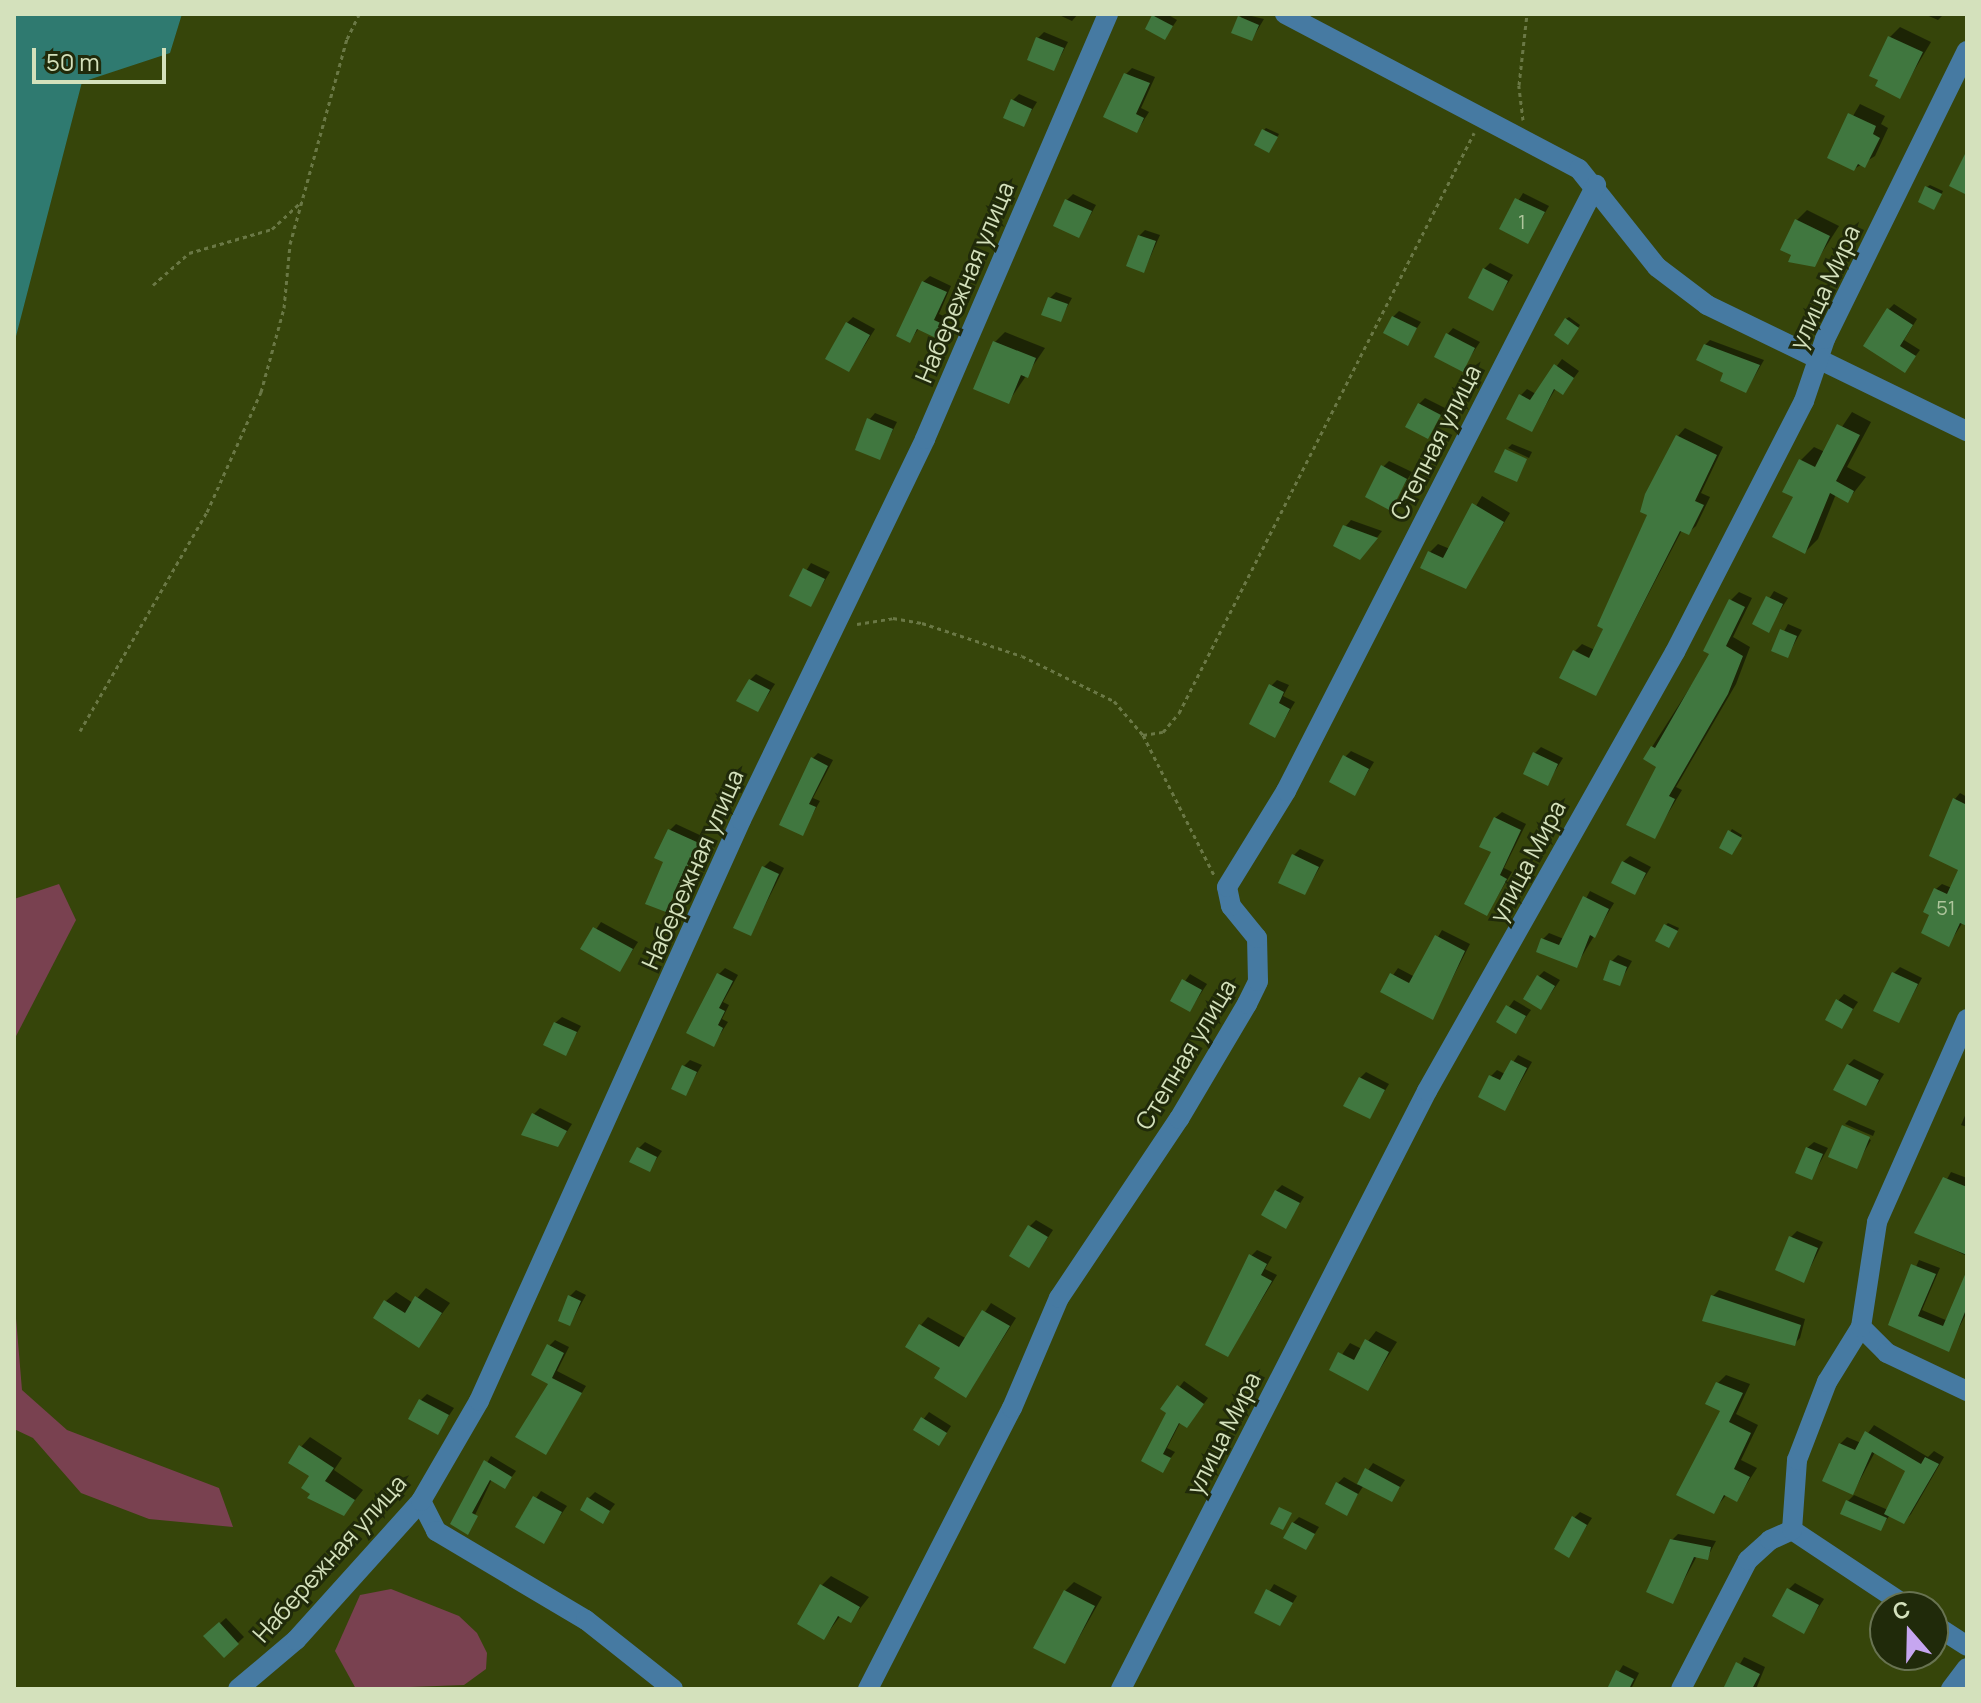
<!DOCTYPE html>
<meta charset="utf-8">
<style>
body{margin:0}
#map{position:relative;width:1981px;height:1703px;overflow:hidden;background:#36450a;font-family:Manrope,sans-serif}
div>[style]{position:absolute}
.green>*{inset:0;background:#794150}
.water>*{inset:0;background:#2f7a70}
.shadow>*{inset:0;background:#0007}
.building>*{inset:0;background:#40773f}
.path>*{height:3px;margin-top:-1.5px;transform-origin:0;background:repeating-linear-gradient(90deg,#6a7845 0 4px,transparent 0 8px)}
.minor>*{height:20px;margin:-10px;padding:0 10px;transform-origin:10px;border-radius:10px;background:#467aa2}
span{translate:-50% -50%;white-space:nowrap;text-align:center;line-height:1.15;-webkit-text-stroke:6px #202a0a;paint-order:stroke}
.number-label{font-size:20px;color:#afc69d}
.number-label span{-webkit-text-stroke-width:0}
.street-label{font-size:24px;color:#d4e1bc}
.frame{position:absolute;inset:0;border:16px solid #d4e1bc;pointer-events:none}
.north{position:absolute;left:1869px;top:1591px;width:80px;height:80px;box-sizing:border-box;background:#202a0a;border:2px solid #687351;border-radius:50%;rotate:340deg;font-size:22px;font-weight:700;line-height:32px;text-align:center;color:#d4e1bc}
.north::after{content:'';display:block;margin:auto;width:28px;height:36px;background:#c6a6f0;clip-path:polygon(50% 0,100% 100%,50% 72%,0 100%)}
.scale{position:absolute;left:32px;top:48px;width:134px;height:36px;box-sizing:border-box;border:4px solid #d4e1bc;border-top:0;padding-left:10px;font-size:24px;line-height:28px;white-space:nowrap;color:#d4e1bc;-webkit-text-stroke:6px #202a0a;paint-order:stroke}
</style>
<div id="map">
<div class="green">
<i style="clip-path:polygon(59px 884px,76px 920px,14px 1040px,14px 899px)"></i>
<i style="clip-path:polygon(14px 1294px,22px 1390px,67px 1430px,219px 1488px,233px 1527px,149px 1519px,81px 1493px,33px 1438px,14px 1429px)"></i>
<i style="clip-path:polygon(391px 1589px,459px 1616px,477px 1633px,487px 1653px,486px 1669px,464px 1685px,356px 1689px,335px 1651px,360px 1595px)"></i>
</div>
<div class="water">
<i style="clip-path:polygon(14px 14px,182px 14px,170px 53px,82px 82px,14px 344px)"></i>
</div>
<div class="shadow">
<i style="clip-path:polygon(1057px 14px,1078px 14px,1072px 21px)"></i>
<i style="clip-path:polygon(1167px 14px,1177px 20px,1165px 38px,1154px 16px)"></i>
<i style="clip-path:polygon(1243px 14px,1264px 19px,1252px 39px,1240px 17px)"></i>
<i style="clip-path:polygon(1924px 14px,1944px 14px,1938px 20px)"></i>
<i style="clip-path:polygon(1900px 27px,1931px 42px,1899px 96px,1880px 79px,1890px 37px)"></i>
<i style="clip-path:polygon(1044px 32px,1068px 42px,1054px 69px,1038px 38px)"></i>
<i style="clip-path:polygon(1132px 68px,1155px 77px,1141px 108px,1149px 112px,1137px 131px,1126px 74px)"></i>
<i style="clip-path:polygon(1019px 94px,1037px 102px,1023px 125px,1013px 100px)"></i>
<i style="clip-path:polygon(1860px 104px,1885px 116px,1881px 124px,1888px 128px,1875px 156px,1854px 169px,1829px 157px)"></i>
<i style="clip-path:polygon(1266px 128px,1279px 134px,1271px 148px,1264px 130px)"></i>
<i style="clip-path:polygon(1930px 185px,1943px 191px,1936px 205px,1927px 187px)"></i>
<i style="clip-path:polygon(1523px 193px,1549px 206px,1528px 242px,1502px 228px)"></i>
<i style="clip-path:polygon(1073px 194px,1096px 205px,1079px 236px,1067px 200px)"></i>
<i style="clip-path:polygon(1807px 210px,1839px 226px,1814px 265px,1797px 220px)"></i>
<i style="clip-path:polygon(1145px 230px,1160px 235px,1144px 271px,1139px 236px)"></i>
<i style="clip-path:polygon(1490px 263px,1513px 275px,1492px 308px,1484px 269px)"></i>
<i style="clip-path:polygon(930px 276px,951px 286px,939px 314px,950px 319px,938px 337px,919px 328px,910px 341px,923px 282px)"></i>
<i style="clip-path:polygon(1056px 292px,1072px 298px,1060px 320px,1050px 298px)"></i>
<i style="clip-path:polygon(1894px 304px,1917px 319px,1904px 340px,1920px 350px,1905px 370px,1888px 310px)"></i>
<i style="clip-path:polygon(1399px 311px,1421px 322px,1407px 343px,1393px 317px)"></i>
<i style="clip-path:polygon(853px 317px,875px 329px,849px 370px,847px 323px)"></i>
<i style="clip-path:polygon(1569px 317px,1580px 325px,1570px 340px,1566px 319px)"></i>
<i style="clip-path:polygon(1453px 328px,1480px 342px,1462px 369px,1447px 335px)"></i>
<i style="clip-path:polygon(1005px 332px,1045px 348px,1009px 401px,995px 342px)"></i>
<i style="clip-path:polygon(1710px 340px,1764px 360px,1746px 391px,1705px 345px)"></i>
<i style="clip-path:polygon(1562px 359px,1579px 371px,1568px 386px,1556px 388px,1531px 430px,1521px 395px,1527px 389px,1536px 394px)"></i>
<i style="clip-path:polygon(1425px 398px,1445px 408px,1428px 436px,1419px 404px)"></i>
<i style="clip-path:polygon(1852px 412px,1871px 422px,1847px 467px,1866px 477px,1848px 500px,1836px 494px,1818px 539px,1805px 552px,1796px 497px,1785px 491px,1801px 460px,1814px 447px,1825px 452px)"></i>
<i style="clip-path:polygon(875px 413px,897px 422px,879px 458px,869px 420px)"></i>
<i style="clip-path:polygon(1685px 428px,1723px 447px,1701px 493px,1710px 497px,1696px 526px,1688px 533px,1682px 530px,1596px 694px,1575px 651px,1582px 644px,1595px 650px,1678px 436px)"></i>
<i style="clip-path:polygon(1512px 444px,1532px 452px,1529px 458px,1508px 448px)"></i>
<i style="clip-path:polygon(1389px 461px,1412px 472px,1390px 508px,1383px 467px)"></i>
<i style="clip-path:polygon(1482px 496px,1510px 513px,1465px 587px,1430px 552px,1438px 544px,1450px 549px)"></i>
<i style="clip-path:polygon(1351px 520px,1382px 531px,1366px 552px,1345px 527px)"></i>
<i style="clip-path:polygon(811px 563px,830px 572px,810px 605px,791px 595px)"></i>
<i style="clip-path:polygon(1774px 591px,1788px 598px,1768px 630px,1754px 623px)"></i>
<i style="clip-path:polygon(1739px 592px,1752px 598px,1733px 637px,1750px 647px,1736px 684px,1676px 787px,1682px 790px,1654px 837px,1658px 766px,1652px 747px,1712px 653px,1731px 600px)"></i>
<i style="clip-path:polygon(1788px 624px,1802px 630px,1788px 655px,1774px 650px)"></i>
<i style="clip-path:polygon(756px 674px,775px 684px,758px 710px,750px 680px)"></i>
<i style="clip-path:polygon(1277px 680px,1289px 685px,1283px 696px,1295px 702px,1275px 735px,1271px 686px)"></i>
<i style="clip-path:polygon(1541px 747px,1563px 758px,1547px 784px,1535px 753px)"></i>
<i style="clip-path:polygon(1351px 751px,1374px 762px,1355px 793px,1345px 757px)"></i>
<i style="clip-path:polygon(818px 753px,833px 760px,813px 798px,820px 801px,802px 833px,812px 759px)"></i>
<i style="clip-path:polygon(1960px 793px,1967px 797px,1967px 924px,1963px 922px,1949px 944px,1932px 914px,1936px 889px,1942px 884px,1952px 888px,1960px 869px,1955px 799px)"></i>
<i style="clip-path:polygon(1502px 812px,1526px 824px,1504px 868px,1512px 872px,1487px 914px,1495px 818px)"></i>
<i style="clip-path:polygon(676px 824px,704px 837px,665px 910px,666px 861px,670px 830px)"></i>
<i style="clip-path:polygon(1732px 829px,1742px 835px,1734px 850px,1730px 832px)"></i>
<i style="clip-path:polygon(1300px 849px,1324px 860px,1305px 893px,1294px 855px)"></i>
<i style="clip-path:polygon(1630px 856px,1651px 867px,1635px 893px,1623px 862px)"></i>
<i style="clip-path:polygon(770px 861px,784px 868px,751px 933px,764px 867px)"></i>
<i style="clip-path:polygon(1590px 891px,1614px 903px,1576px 966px,1543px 939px,1549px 933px,1564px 939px)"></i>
<i style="clip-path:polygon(601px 922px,638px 942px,620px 970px,583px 949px)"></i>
<i style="clip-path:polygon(1668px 923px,1679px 928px,1671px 944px,1666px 925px)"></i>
<i style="clip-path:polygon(1442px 930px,1470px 944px,1432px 1018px,1382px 991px,1398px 968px,1415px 977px)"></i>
<i style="clip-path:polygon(1618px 955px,1632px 961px,1619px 984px,1612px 961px)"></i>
<i style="clip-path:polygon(1900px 967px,1922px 978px,1899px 1020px,1894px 973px)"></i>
<i style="clip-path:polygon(725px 968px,738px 975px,723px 1002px,729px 1005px,722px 1019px,728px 1022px,714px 1044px,719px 974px)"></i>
<i style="clip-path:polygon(1544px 971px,1560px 980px,1541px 1008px,1538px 977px)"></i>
<i style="clip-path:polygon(1190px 974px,1207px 984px,1190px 1010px,1172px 1000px)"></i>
<i style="clip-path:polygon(1844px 994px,1858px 1002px,1841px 1027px,1838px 1001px)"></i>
<i style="clip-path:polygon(1514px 1000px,1531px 1010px,1516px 1031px,1499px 1021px)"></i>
<i style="clip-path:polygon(562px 1017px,581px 1026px,565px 1053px,555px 1023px)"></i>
<i style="clip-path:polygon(1518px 1055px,1532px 1062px,1505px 1109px,1491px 1076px,1497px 1070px,1505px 1074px)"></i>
<i style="clip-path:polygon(1854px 1059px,1884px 1074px,1865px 1104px,1848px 1065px)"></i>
<i style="clip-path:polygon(690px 1060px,702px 1065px,685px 1093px,684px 1066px)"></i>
<i style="clip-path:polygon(1366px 1072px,1389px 1084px,1369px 1117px,1360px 1078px)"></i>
<i style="clip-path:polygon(540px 1108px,572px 1124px,558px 1145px,534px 1114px)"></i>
<i style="clip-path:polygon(1967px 1111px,1967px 1127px,1961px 1125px)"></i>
<i style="clip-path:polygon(1849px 1120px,1875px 1131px,1873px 1136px,1845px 1124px)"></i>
<i style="clip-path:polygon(1843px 1128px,1871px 1140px,1856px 1166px)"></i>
<i style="clip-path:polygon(645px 1142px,662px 1151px,649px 1170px,639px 1148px)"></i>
<i style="clip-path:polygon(1814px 1142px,1828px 1148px,1812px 1177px,1807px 1148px)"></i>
<i style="clip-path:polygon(1951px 1172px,1967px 1178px,1967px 1256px,1917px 1232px)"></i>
<i style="clip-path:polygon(1282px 1185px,1304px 1197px,1286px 1226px,1276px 1191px)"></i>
<i style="clip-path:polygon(1036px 1220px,1053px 1230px,1029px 1266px,1030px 1226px)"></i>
<i style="clip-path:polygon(1797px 1231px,1823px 1242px,1804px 1280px,1791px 1237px)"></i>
<i style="clip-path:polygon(1257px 1250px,1272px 1257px,1265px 1269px,1277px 1275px,1228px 1354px,1251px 1256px)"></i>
<i style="clip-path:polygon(1919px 1260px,1940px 1268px,1922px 1310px,1948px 1321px,1967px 1281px,1967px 1312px,1948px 1349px,1890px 1324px)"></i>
<i style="clip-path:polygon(426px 1288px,450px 1303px,419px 1345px,386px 1301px,396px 1292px,413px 1303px)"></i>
<i style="clip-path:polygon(576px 1290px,586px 1295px,570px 1324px,570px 1296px)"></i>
<i style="clip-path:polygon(1719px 1290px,1805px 1319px,1800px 1338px,1794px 1344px,1713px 1296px)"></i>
<i style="clip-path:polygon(991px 1303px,1016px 1318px,966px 1396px,943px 1368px,921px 1325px,928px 1317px,967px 1339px)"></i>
<i style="clip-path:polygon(1376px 1331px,1397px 1342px,1368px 1388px,1332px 1369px,1350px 1343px,1362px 1349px)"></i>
<i style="clip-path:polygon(555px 1340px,569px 1347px,557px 1371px,586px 1386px,546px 1452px,549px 1346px)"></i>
<i style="clip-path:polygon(1726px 1375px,1750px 1384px,1736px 1414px,1758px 1425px,1741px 1460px,1757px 1468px,1737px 1499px,1727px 1494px,1713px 1512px,1722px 1410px,1717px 1384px)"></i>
<i style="clip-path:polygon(1184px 1381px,1208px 1398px,1192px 1420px,1181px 1421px,1167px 1448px,1175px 1452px,1162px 1470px,1143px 1460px,1168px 1412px,1163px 1409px)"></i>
<i style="clip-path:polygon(427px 1394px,454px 1408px,438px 1432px,421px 1400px)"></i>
<i style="clip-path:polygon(929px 1412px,951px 1426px,944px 1437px,916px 1429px)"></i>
<i style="clip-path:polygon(1874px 1425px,1928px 1457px,1934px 1451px,1944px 1457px,1911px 1514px,1904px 1522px,1890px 1515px,1880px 1529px,1848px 1501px,1854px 1495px,1888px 1510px,1908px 1470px,1875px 1452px,1853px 1493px,1840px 1444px,1847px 1437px,1861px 1443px)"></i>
<i style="clip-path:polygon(310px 1437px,342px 1458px,334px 1470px,363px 1490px,344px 1514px,311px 1476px,301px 1447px)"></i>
<i style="clip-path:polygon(491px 1456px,516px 1471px,505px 1486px,492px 1479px,467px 1532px,453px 1523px)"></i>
<i style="clip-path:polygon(1373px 1463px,1405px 1480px,1392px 1499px,1364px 1485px,1346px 1513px,1338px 1483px,1344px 1477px,1358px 1485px)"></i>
<i style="clip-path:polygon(541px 1491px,567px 1506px,543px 1541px,517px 1526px)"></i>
<i style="clip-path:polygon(595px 1492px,615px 1504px,602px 1521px,589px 1498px)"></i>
<i style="clip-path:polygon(1580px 1512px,1592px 1518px,1568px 1555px,1574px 1518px)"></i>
<i style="clip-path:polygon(1299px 1517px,1319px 1527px,1306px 1548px,1293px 1523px)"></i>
<i style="clip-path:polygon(1678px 1534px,1716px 1541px,1707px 1558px,1697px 1556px,1672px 1602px,1672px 1540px)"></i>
<i style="clip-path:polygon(831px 1576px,869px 1597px,851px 1620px,841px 1615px,824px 1638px,822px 1585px)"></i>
<i style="clip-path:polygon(1074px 1582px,1102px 1597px,1065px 1662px,1065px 1591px)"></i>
<i style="clip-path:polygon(1795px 1583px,1824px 1599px,1803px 1631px,1789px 1589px)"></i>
<i style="clip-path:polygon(1274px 1584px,1297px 1596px,1280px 1624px,1257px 1612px)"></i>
<i style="clip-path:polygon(226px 1618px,244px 1637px,224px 1656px,206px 1636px)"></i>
<i style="clip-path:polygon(1744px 1657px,1765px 1667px,1756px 1689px,1726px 1689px)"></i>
<i style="clip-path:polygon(1623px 1665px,1639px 1673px,1631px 1689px,1609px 1689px)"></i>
</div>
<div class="building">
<i style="clip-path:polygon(1152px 15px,1173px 26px,1165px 40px,1145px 29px)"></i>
<i style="clip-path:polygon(1238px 16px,1259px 25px,1252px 41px,1231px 33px)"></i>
<i style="clip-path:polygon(1888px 36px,1923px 52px,1900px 99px,1875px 86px,1878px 80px,1869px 76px)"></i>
<i style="clip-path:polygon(1036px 37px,1064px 48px,1054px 71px,1027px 60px)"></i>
<i style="clip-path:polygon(1124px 73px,1150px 83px,1136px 114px,1144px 118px,1137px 133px,1103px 117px)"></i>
<i style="clip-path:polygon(1011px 99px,1032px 109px,1024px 127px,1003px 118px)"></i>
<i style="clip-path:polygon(1848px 113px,1876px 126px,1873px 134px,1880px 138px,1865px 168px,1858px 164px,1854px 171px,1827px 158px)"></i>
<i style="clip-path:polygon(1262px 129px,1278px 137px,1269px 153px,1254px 145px)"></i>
<i style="clip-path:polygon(1967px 150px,1967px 195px,1949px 186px)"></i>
<i style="clip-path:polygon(1925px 186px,1942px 194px,1934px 210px,1918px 202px)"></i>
<i style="clip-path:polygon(1515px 198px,1545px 212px,1528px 244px,1499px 229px)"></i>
<i style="clip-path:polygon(1065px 199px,1092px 211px,1079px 238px,1053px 226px)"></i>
<i style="clip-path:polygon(1795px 219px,1830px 236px,1815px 267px,1788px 262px,1791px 255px,1780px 250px)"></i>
<i style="clip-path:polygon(1138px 235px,1156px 241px,1144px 273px,1126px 266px)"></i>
<i style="clip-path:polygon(1483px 268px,1508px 281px,1493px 311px,1468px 298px)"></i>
<i style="clip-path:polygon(922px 281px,947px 292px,934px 320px,945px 325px,938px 339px,917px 329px,910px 343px,896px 336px)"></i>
<i style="clip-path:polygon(1048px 297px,1068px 304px,1061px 322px,1041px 315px)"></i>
<i style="clip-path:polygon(1887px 308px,1913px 325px,1900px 346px,1916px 356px,1905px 373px,1863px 346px)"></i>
<i style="clip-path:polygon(1392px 316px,1417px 328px,1408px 346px,1383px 333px)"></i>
<i style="clip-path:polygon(1565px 318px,1579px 328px,1568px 345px,1554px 335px)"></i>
<i style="clip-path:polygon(846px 322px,870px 335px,849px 372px,825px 359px)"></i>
<i style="clip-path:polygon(1446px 333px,1475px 348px,1463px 372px,1434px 357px)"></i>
<i style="clip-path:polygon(993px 341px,1036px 358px,1028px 378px,1021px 375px,1009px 404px,973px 389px)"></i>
<i style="clip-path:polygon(1704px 344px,1760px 365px,1746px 393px,1720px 381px,1723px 373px,1696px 360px)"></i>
<i style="clip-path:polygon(1554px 364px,1574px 378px,1563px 395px,1554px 389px,1532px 432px,1506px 419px,1519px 394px,1530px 400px)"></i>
<i style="clip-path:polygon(1418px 403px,1441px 415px,1428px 439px,1405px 427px)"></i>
<i style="clip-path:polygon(867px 418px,893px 429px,880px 460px,855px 450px)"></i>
<i style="clip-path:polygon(1837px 424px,1860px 435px,1836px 481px,1854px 491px,1848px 503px,1830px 493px,1805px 554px,1772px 537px,1793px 497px,1782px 492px,1799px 459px,1815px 467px)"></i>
<i style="clip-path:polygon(1676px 435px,1717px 455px,1695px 501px,1704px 505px,1689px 535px,1680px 531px,1596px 696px,1559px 678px,1573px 650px,1589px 658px,1603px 629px,1597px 626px,1647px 515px,1640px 512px,1645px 494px)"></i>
<i style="clip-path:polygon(1505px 449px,1527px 459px,1517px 482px,1494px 472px)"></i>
<i style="clip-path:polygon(1381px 465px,1407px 479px,1391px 511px,1365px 497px)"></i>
<i style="clip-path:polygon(1472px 503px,1504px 522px,1466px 589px,1420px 568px,1428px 551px,1443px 558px)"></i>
<i style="clip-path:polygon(1343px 525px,1378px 538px,1360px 560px,1333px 546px)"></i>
<i style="clip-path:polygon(803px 568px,825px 579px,811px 607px,789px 596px)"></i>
<i style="clip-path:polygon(1766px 596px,1783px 604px,1769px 633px,1752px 624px)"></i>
<i style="clip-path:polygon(1729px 599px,1745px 607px,1726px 646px,1743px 656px,1728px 694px,1669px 796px,1675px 799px,1655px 839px,1626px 825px,1656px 767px,1643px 759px,1651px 746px,1655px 748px,1709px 654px,1703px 651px)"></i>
<i style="clip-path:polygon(1780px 629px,1797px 636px,1788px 658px,1771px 651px)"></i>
<i style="clip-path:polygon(749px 679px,770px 690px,758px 712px,736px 701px)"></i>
<i style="clip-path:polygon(1269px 684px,1284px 692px,1279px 703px,1290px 709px,1275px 738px,1249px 724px)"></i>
<i style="clip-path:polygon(1533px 752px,1558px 764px,1548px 786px,1523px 774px)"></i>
<i style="clip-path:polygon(1343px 755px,1369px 769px,1355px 796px,1329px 782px)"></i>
<i style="clip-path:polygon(811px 757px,828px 766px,809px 804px,816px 807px,803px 836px,779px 825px)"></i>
<i style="clip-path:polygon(1953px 798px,1967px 805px,1967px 926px,1960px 923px,1949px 947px,1921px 933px,1929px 915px,1923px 912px,1934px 888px,1947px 894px,1958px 870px,1929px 856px)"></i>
<i style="clip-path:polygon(1494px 817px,1521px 830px,1500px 875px,1507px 879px,1487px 916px,1464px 904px,1491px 852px,1479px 847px)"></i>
<i style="clip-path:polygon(668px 829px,699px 843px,666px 912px,645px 904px,663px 862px,654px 858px)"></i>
<i style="clip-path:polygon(1728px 830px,1742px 838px,1732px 855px,1719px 848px)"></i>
<i style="clip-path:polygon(1292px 854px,1319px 867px,1305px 895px,1278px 883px)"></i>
<i style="clip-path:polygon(1622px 861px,1646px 873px,1635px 895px,1611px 883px)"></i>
<i style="clip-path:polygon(762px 866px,779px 874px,751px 936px,733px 928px)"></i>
<i style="clip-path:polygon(1583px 896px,1609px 909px,1595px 938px,1590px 935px,1577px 968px,1536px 952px,1541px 938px,1559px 945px)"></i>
<i style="clip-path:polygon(1664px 924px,1678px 931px,1669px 948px,1655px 941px)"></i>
<i style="clip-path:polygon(593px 927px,633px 949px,620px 972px,580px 949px)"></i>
<i style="clip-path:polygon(1435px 935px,1465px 951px,1433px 1020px,1380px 992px,1390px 973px,1409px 983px)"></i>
<i style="clip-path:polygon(1610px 960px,1627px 967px,1620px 986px,1603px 980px)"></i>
<i style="clip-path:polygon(1892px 972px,1918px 984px,1899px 1023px,1873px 1011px)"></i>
<i style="clip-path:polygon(717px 973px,733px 981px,719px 1008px,725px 1011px,718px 1025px,723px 1028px,714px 1047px,686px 1033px)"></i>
<i style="clip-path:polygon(1537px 975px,1555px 986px,1541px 1010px,1523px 999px)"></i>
<i style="clip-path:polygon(1182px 979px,1202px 990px,1190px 1012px,1170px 1001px)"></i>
<i style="clip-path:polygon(1836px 999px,1853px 1009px,1842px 1029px,1825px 1020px)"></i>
<i style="clip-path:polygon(1506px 1005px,1526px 1016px,1516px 1034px,1496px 1022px)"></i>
<i style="clip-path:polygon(554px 1022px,577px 1032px,566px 1056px,543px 1045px)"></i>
<i style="clip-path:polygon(1511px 1060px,1527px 1068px,1505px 1111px,1478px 1097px,1489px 1075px,1500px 1080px)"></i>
<i style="clip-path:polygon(1847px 1064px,1879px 1080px,1866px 1106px,1833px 1090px)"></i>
<i style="clip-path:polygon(682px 1065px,697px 1072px,686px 1096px,671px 1089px)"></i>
<i style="clip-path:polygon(1359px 1077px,1385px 1090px,1370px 1119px,1343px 1106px)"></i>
<i style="clip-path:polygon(532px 1113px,567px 1131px,558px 1147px,521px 1135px)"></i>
<i style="clip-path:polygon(1842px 1125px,1870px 1137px,1857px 1169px,1828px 1157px)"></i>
<i style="clip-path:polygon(637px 1147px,657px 1157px,650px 1172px,629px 1162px)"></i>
<i style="clip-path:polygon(1806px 1147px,1823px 1154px,1812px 1180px,1795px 1173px)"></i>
<i style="clip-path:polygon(1943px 1177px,1967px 1187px,1967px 1255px,1914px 1233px)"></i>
<i style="clip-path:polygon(1275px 1190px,1300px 1203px,1286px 1229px,1261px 1215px)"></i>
<i style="clip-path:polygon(1028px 1225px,1048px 1237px,1029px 1268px,1009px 1256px)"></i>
<i style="clip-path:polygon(1789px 1236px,1818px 1248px,1804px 1283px,1775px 1270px)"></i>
<i style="clip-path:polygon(1249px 1254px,1267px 1264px,1261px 1275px,1272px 1281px,1228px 1357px,1205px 1345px)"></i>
<i style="clip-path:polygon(1911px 1264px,1936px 1274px,1918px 1316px,1943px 1326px,1967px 1270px,1967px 1307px,1949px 1352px,1888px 1325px)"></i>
<i style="clip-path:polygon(568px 1295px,581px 1301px,570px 1326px,558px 1321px)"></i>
<i style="clip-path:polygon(1711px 1295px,1801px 1325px,1795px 1346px,1702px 1321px)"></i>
<i style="clip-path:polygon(415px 1296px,442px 1313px,419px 1348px,373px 1318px,384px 1300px,405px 1313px)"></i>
<i style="clip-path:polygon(982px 1310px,1010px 1326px,966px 1398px,934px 1378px,940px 1368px,905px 1347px,919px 1324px,959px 1347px)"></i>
<i style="clip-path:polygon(1365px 1339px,1389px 1352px,1368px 1391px,1329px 1370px,1338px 1352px,1354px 1360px)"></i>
<i style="clip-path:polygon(547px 1344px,564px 1353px,552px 1378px,582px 1393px,546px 1455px,515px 1437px,548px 1384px,531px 1375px)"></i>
<i style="clip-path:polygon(1716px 1382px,1743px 1393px,1729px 1422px,1751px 1433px,1734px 1469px,1750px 1477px,1737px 1502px,1724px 1495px,1714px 1514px,1676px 1495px,1720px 1411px,1705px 1404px)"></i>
<i style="clip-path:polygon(1177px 1385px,1204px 1404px,1187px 1428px,1179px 1423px,1163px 1454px,1171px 1458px,1163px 1473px,1141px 1461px,1166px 1413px,1160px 1409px)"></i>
<i style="clip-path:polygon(419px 1399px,449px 1415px,438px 1435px,408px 1419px)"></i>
<i style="clip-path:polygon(921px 1417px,947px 1433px,939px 1446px,913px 1430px)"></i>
<i style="clip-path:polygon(1865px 1431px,1921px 1464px,1925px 1457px,1939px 1464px,1904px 1524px,1884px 1514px,1905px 1471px,1872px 1452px,1853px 1495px,1822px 1481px,1839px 1443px,1855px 1450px)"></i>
<i style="clip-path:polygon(299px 1445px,334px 1468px,325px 1481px,355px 1500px,344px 1516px,307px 1498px,310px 1494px,301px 1488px,309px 1476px,288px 1463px)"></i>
<i style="clip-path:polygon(484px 1460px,512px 1477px,505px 1489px,490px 1480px,472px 1513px,478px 1516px,468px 1535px,450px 1524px)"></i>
<i style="clip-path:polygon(1365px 1468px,1400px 1487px,1392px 1502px,1357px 1484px)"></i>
<i style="clip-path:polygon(1336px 1482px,1358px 1494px,1347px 1516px,1325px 1504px)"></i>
<i style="clip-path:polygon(533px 1496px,562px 1512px,544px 1544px,515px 1527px)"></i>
<i style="clip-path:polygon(587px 1497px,610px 1511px,603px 1524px,580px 1510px)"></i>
<i style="clip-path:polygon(1846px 1500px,1887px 1518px,1881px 1531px,1840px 1514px)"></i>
<i style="clip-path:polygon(1279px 1507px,1292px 1513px,1283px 1530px,1270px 1524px)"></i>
<i style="clip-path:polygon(1572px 1516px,1587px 1525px,1569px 1558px,1554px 1549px)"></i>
<i style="clip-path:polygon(1292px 1522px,1315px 1534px,1306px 1550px,1283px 1538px)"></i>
<i style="clip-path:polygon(1670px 1539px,1711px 1547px,1708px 1560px,1694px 1557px,1673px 1604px,1646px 1592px)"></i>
<i style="clip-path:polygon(820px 1584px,860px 1607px,851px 1623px,838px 1616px,824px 1640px,797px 1624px)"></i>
<i style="clip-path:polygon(1787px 1588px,1819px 1605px,1804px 1634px,1772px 1616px)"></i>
<i style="clip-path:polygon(1266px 1589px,1293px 1603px,1280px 1626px,1254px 1613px)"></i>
<i style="clip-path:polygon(1064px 1590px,1095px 1606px,1065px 1664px,1033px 1648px)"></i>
<i style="clip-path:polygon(219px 1622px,239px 1644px,224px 1658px,203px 1636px)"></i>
<i style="clip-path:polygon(1736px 1662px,1760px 1674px,1752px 1689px,1723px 1689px)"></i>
<i style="clip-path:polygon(1616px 1670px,1634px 1679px,1629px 1689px,1607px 1689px)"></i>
</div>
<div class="path">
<i style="left:1523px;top:120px;width:35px;rotate:-97deg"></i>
<i style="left:1519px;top:85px;width:71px;rotate:-83.6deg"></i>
<i style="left:153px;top:285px;width:48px;rotate:-41.6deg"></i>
<i style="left:189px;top:253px;width:86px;rotate:-16.1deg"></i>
<i style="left:272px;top:229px;width:41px;rotate:-43deg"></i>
<i style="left:857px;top:624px;width:36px;rotate:-9deg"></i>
<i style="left:893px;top:618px;width:29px;rotate:10deg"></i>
<i style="left:922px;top:623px;width:105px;rotate:18.3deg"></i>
<i style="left:1022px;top:656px;width:102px;rotate:26.1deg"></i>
<i style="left:1114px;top:701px;width:45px;rotate:49.5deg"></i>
<i style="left:1143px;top:735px;width:157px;rotate:63.1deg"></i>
<i style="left:80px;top:731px;width:253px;rotate:-59.9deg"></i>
<i style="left:207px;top:512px;width:132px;rotate:-65.8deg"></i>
<i style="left:261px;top:392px;width:87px;rotate:-74.7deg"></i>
<i style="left:284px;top:308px;width:64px;rotate:-84.6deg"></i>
<i style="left:290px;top:244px;width:213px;rotate:-74.5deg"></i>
<i style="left:347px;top:39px;width:28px;rotate:-64deg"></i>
<i style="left:1143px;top:735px;width:20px;rotate:-9deg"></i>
<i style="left:1163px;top:732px;width:25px;rotate:-50deg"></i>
<i style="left:1179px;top:713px;width:651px;rotate:-63.04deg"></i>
</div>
<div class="minor">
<i style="left:1285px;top:14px;width:332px;rotate:27.8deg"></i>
<i style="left:1579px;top:169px;width:125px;rotate:51.5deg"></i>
<i style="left:1657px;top:267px;width:63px;rotate:37.2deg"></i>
<i style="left:1707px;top:305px;width:289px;rotate:25.9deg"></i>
<i style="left:1861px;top:1327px;width:37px;rotate:45deg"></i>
<i style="left:1887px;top:1353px;width:89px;rotate:25.4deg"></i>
<i style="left:421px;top:1501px;width:34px;rotate:63deg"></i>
<i style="left:436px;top:1531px;width:174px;rotate:30.7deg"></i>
<i style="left:586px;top:1620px;width:111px;rotate:38.4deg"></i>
<i style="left:1792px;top:1530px;width:139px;rotate:33.6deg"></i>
<i style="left:1933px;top:1624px;width:40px;rotate:32.9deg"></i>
<i style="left:238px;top:1689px;width:76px;rotate:-40.2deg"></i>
<i style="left:296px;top:1640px;width:187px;rotate:-48deg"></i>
<i style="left:421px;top:1501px;width:116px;rotate:-59.9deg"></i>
<i style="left:479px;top:1401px;width:637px;rotate:-65.73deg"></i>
<i style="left:741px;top:820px;width:423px;rotate:-64.2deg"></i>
<i style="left:925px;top:439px;width:463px;rotate:-66.7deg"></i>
<i style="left:868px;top:1689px;width:316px;rotate:-62.9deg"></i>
<i style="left:1012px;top:1408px;width:120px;rotate:-66.9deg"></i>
<i style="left:1059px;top:1298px;width:216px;rotate:-56.2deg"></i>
<i style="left:1179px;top:1119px;width:134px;rotate:-59.4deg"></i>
<i style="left:1247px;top:1004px;width:25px;rotate:-64deg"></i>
<i style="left:1258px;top:981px;width:43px;rotate:-91.3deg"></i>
<i style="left:1257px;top:938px;width:41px;rotate:-129.1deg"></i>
<i style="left:1231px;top:906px;width:19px;rotate:-102deg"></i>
<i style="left:1227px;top:887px;width:113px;rotate:-58.4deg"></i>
<i style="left:1286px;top:791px;width:681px;rotate:-62.91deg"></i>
<i style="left:1121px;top:1689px;width:672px;rotate:-62.9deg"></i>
<i style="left:1427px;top:1091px;width:504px;rotate:-60.54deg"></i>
<i style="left:1675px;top:652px;width:282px;rotate:-62.8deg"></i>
<i style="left:1804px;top:401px;width:65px;rotate:-71.3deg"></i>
<i style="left:1825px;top:339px;width:321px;rotate:-63.8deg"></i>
<i style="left:1681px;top:1689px;width:145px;rotate:-62.6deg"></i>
<i style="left:1748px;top:1560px;width:30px;rotate:-42deg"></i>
<i style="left:1770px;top:1540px;width:24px;rotate:-24deg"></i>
<i style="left:1792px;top:1530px;width:70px;rotate:-85.9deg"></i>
<i style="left:1797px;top:1460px;width:84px;rotate:-69deg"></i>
<i style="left:1827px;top:1382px;width:65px;rotate:-58.3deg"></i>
<i style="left:1861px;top:1327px;width:106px;rotate:-81.3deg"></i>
<i style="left:1877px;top:1222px;width:222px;rotate:-66.1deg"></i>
<i style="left:1951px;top:1689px;width:26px;rotate:-53deg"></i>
</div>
<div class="number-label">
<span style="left:1522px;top:221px">1</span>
<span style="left:1946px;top:907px">51</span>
</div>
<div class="street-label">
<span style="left:964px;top:282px;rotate:-67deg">Набережная улица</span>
<span style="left:1824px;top:287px;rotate:-65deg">улица Мира</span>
<span style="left:1435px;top:442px;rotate:-63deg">Степная улица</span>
<span style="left:1527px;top:861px;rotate:-62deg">улица Мира</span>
<span style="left:692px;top:869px;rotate:-66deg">Набережная улица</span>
<span style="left:1185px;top:1054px;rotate:-59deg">Степная улица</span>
<span style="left:1223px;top:1433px;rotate:-63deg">улица Мира</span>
<span style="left:329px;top:1558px;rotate:-48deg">Набережная улица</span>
</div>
<div class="frame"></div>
<div class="north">С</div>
<div class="scale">50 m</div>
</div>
